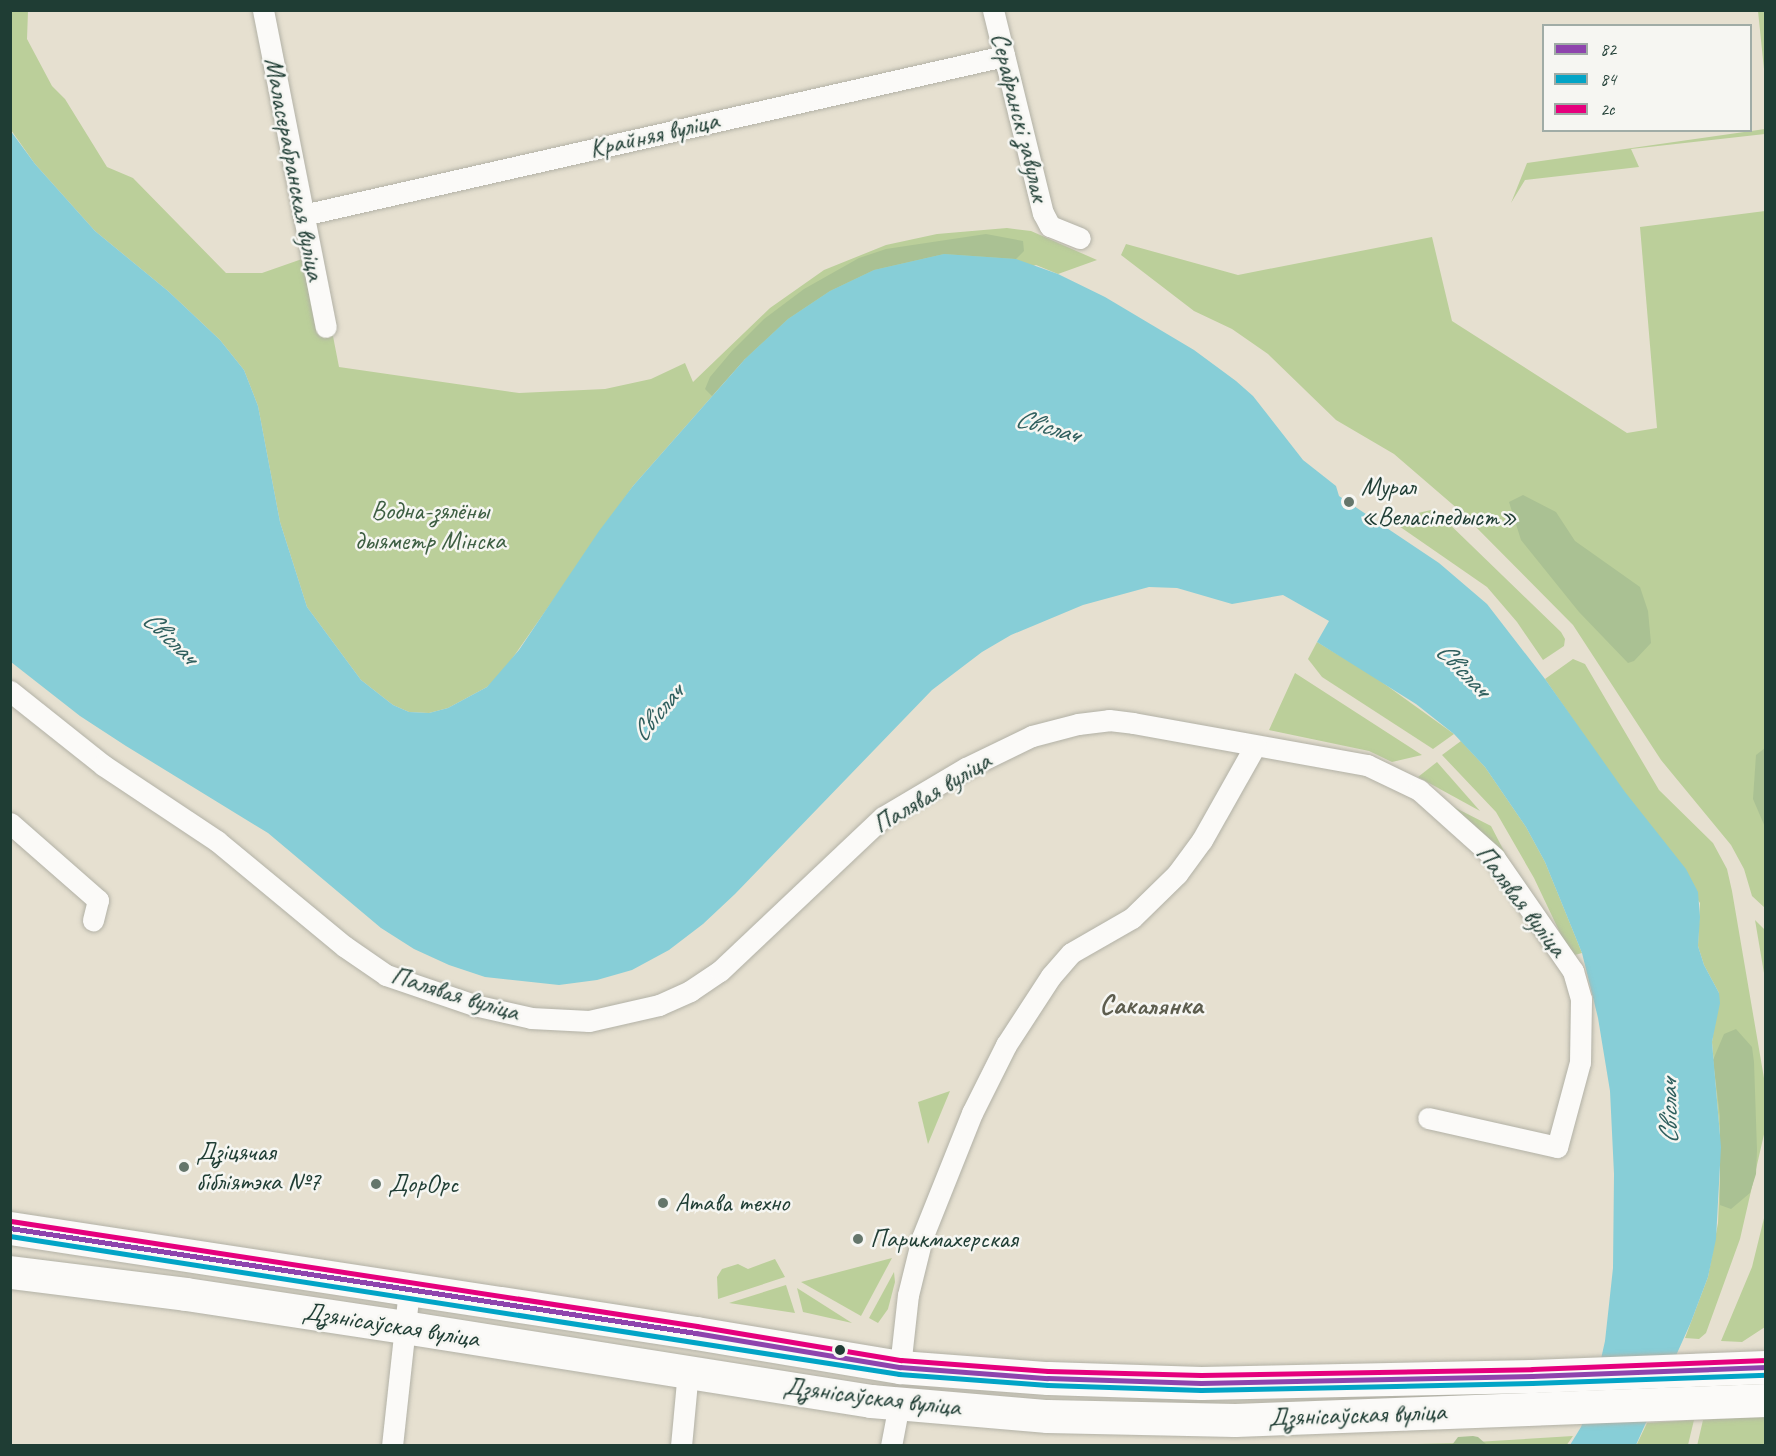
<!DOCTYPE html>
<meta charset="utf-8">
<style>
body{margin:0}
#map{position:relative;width:1776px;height:1456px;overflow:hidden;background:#e6e0d0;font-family:Caveat,sans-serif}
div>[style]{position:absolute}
.green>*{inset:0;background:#bbcf9a}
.forest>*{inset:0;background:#aac193}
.water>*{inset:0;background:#87ced7}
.roads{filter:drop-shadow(0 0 2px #b2b1a6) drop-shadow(0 0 2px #b2b1a6)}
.street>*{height:21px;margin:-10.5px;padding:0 10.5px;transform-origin:10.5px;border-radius:10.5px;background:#fbfaf8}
.primary>*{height:33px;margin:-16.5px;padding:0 16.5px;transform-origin:16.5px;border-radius:16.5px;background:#fbfaf8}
.bus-1>*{height:4.5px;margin:-2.25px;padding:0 2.25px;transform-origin:2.25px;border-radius:2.25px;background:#8e44ad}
.bus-2>*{height:4.5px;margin:-2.25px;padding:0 2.25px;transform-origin:2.25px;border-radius:2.25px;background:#02a4c6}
.bus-3>*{height:4.5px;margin:-2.25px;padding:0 2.25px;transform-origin:2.25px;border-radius:2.25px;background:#e5007d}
.dots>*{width:16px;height:16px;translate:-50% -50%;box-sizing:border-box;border:3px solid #f6f6f2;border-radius:50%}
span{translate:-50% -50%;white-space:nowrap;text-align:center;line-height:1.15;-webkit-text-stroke:5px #f6f6f2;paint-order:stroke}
.street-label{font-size:26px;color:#1f3d34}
.poi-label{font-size:26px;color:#1f3d34}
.left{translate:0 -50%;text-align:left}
.park-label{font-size:26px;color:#3d5e42}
.water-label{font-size:27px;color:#2f5f5e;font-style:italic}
.neighbourhood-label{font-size:27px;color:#5d5d4e;font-weight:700}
.frame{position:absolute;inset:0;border:12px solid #1f3d34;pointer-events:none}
.legend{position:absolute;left:1542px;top:24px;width:210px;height:108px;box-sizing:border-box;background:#f6f6f2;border:2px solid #a0aca6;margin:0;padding:8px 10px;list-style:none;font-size:18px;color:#1f3d34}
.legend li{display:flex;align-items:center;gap:12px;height:30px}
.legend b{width:30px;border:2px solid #a0aca6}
</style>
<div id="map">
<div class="green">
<i style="clip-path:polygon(10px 11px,28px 11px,27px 39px,52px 86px,65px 99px,107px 167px,133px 178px,226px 273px,262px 273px,302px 259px,332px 331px,339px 367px,519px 393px,605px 389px,651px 379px,685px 363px,693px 382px,770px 308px,824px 270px,886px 245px,937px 234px,1007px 228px,1031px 231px,1097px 260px,1058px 274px,1036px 265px,745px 359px,633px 486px,502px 673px,487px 687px,448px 708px,429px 713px,409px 712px,393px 705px,361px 680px,307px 607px,280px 522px,258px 406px,244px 370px,220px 340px,168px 291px,95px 231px,35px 164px,11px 130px)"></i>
<i style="clip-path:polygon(1758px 11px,1765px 11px,1765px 79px)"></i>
<i style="clip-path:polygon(1765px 129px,1765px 134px,1631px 149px,1639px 167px,1525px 180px,1511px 203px,1527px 163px)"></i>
<i style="clip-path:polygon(1765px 211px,1765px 908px,1752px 896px,1744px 869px,1731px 845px,1661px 760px,1573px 625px,1459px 510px,1394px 454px,1336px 420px,1268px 354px,1232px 329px,1194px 311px,1121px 255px,1126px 244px,1238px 275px,1432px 237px,1452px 321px,1627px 433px,1657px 428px,1640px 227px)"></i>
<i style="clip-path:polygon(1431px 510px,1439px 514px,1561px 632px,1565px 639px,1564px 646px,1543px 660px,1517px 622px,1487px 587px,1396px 524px,1405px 516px)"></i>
<i style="clip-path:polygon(1317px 642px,1372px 675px,1454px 734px,1433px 749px,1322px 677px,1308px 659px)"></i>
<i style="clip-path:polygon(1573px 659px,1585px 664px,1659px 790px,1713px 843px,1727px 869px,1732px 891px,1765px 1084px,1765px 1130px,1740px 1239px,1706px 1333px,1699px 1339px,1685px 1338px,1708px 1277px,1718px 1223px,1721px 1147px,1712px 1042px,1719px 993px,1704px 965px,1698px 946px,1700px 903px,1545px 679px)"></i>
<i style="clip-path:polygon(1295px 673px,1422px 755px,1392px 762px,1369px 751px,1269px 730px)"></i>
<i style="clip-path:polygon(1461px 741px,1485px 767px,1526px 827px,1545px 862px,1582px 953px,1571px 956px,1534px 878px,1496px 812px,1442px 755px)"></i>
<i style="clip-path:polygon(1437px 762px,1480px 811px,1418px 777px)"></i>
<i style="clip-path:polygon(1444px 802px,1491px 826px,1519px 880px,1475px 826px)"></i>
<i style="clip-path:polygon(1755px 920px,1765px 930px,1765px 979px)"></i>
<i style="clip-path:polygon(950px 1091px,928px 1144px,918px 1102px)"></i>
<i style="clip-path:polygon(1765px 1214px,1765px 1327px,1742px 1342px,1721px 1341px,1752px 1267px)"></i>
<i style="clip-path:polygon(892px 1258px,861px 1316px,801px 1282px)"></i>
<i style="clip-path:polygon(775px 1259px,785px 1277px,718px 1299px,717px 1277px,722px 1269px,738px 1264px,748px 1269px)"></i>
<i style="clip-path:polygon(894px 1272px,895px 1282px,888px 1309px,878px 1323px,869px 1318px)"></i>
<i style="clip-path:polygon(786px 1285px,795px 1313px,729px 1303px)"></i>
<i style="clip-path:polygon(797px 1288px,852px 1323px,803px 1312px)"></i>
<i style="clip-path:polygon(1765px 1416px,1765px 1445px,1697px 1446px,1703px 1420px)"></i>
<i style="clip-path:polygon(1694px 1420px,1688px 1445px,1636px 1446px,1647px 1423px)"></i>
<i style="clip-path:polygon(1573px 1436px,1566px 1446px,1332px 1446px,1459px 1443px)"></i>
</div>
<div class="forest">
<i style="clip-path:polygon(986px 234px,1023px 241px,1024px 251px,1016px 259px,944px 254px,874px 270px,830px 291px,788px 319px,745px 359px,712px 396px,705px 389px,710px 377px,732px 351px,764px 319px,804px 289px,859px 258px,886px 249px)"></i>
<i style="clip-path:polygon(1523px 495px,1556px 512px,1575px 541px,1640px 587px,1648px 611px,1651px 643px,1634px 661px,1628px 663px,1579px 612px,1521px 540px,1509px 502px)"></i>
<i style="clip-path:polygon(1765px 748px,1765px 827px,1753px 799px,1756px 755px)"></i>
<i style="clip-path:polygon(1736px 1029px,1752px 1047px,1754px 1062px,1757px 1150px,1756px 1174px,1750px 1193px,1731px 1209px,1720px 1205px,1720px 1116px,1713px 1060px,1724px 1034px)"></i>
<i style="clip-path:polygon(1473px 1436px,1478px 1437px,1487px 1445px,1452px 1445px,1458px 1437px)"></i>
</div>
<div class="water">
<i style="clip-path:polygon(10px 130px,35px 164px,95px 231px,168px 291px,220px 340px,244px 370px,258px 406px,280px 522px,307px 607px,361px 680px,393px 705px,409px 712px,429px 713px,448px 708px,487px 687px,519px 650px,599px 531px,633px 486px,745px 359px,788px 319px,830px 291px,874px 270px,944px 254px,1016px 259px,1058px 274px,1105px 297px,1194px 350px,1236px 381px,1253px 396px,1303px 460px,1336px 486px,1339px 496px,1439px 563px,1487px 604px,1545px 679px,1625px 792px,1686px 869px,1698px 892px,1700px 917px,1698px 946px,1704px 965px,1719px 993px,1720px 1003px,1712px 1042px,1721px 1147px,1716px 1239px,1708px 1277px,1691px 1322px,1636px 1445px,1570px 1445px,1581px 1427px,1592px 1399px,1605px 1341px,1613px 1268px,1614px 1174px,1610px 1091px,1598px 1018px,1582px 953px,1545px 862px,1526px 827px,1485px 767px,1454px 734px,1416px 704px,1317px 642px,1329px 621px,1283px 595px,1232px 604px,1177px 588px,1149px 587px,1083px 605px,1011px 635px,982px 652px,932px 690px,735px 894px,703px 924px,669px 950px,632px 970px,597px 980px,559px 985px,485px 977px,449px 965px,414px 949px,381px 928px,268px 833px,126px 746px,80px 716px,11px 662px)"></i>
</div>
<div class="roads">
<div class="street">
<i style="left:263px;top:10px;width:323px;rotate:78.8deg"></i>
<i style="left:993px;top:10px;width:209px;rotate:76.2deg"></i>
<i style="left:1043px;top:213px;width:15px;rotate:62deg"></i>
<i style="left:1050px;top:226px;width:32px;rotate:22deg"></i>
<i style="left:303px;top:215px;width:719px;rotate:-12.78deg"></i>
<i style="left:10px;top:691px;width:119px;rotate:38.5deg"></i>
<i style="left:103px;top:765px;width:137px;rotate:33.7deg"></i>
<i style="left:217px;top:841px;width:165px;rotate:39.6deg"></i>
<i style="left:344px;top:946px;width:51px;rotate:34.6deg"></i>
<i style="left:386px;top:975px;width:93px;rotate:18.8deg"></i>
<i style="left:474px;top:1005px;width:58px;rotate:12.8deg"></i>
<i style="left:531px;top:1018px;width:58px;rotate:3deg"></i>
<i style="left:589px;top:1021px;width:72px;rotate:-12.9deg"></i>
<i style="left:659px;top:1005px;width:34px;rotate:-24deg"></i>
<i style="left:690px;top:991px;width:36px;rotate:-34deg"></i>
<i style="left:720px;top:971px;width:224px;rotate:-43.4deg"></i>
<i style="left:883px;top:817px;width:96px;rotate:-30.6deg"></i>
<i style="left:966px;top:768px;width:73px;rotate:-25.9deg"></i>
<i style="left:1032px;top:736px;width:48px;rotate:-14.6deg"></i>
<i style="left:1078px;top:724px;width:31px;rotate:-7deg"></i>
<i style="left:1109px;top:720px;width:24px;rotate:7deg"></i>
<i style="left:1133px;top:723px;width:238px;rotate:10.2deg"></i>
<i style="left:1367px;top:765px;width:58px;rotate:25.7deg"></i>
<i style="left:1419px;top:790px;width:101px;rotate:41.8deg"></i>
<i style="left:1494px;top:857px;width:139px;rotate:55.3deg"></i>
<i style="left:1573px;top:971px;width:29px;rotate:74deg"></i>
<i style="left:1581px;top:999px;width:63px;rotate:90.9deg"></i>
<i style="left:1580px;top:1062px;width:88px;rotate:105.1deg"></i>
<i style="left:1557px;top:1147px;width:132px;rotate:-167.3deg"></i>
<i style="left:10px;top:823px;width:117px;rotate:41.2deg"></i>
<i style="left:98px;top:900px;width:21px;rotate:104deg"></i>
<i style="left:900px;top:1367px;width:72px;rotate:-83.7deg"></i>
<i style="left:908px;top:1295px;width:59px;rotate:-76.2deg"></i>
<i style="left:922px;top:1238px;width:135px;rotate:-68.2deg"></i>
<i style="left:972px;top:1113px;width:76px;rotate:-63.4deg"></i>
<i style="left:1006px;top:1045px;width:82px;rotate:-56.9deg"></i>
<i style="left:1051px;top:976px;width:30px;rotate:-49deg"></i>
<i style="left:1071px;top:953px;width:70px;rotate:-29.8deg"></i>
<i style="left:1132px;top:918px;width:63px;rotate:-44.4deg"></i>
<i style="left:1177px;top:874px;width:42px;rotate:-53.7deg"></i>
<i style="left:1202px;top:840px;width:108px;rotate:-60.6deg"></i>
<i style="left:392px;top:1446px;width:158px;rotate:-83.8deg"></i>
<i style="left:681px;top:1446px;width:76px;rotate:-84.7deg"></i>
<i style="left:891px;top:1446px;width:43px;rotate:-79.2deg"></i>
</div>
<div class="primary">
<i style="left:10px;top:1228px;width:694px;rotate:8.7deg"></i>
<i style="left:696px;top:1333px;width:207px;rotate:9.5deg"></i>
<i style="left:900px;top:1367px;width:148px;rotate:4.3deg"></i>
<i style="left:1048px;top:1378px;width:153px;rotate:1.9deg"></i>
<i style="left:1201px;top:1383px;width:331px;rotate:-1.2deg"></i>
<i style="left:1532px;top:1376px;width:234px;rotate:-2.2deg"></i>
<i style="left:10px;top:1272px;width:177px;rotate:7.1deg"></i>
<i style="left:186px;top:1294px;width:220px;rotate:8.6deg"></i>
<i style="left:404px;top:1327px;width:473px;rotate:9deg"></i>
<i style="left:871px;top:1401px;width:177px;rotate:4.9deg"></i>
<i style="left:1047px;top:1416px;width:188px;rotate:1.2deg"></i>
<i style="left:1235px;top:1420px;width:531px;rotate:-2.16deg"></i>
</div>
</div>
<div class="bus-1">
<i style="left:10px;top:1228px;width:694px;rotate:8.7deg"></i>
<i style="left:696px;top:1333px;width:207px;rotate:9.5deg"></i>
<i style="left:900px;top:1367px;width:148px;rotate:4.3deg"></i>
<i style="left:1048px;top:1378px;width:153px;rotate:1.9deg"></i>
<i style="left:1201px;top:1383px;width:331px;rotate:-1.2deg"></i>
<i style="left:1532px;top:1376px;width:234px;rotate:-2.2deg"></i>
</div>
<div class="bus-2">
<i style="left:10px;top:1236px;width:900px;rotate:8.82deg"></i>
<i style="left:899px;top:1374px;width:149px;rotate:4.2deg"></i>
<i style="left:1048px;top:1385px;width:153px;rotate:1.9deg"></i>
<i style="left:1201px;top:1390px;width:331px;rotate:-1.2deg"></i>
<i style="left:1532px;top:1383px;width:234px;rotate:-2deg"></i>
</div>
<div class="bus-3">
<i style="left:11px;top:1221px;width:694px;rotate:8.7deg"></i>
<i style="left:697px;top:1326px;width:207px;rotate:9.5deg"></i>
<i style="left:901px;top:1360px;width:147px;rotate:4.3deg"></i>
<i style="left:1048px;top:1371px;width:153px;rotate:1.5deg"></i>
<i style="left:1201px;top:1375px;width:331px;rotate:-1deg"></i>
<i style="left:1532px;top:1369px;width:234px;rotate:-2.2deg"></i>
</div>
<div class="dots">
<i style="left:1349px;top:502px;background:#65766b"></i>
<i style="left:184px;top:1167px;background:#65766b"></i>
<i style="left:376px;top:1184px;background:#65766b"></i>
<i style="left:663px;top:1203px;background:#65766b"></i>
<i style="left:858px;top:1239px;background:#65766b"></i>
<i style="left:840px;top:1350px;background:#1f3d34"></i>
</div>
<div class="street-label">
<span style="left:1020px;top:117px;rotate:76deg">Серабранскі завулак</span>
<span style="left:654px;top:135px;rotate:-13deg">Крайняя вуліца</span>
<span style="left:294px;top:169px;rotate:79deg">Маласерабранская вуліца</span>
<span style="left:932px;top:793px;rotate:-31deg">Палявая вуліца</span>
<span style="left:1521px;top:901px;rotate:53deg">Палявая вуліца</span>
<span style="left:455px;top:994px;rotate:17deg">Палявая вуліца</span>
<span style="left:391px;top:1325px;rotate:9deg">Дзянісаўская вуліца</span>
<span style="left:872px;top:1397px;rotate:7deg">Дзянісаўская вуліца</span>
<span style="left:1357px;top:1415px;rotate:-2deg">Дзянісаўская вуліца</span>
</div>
<div class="poi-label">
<span class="left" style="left:1361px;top:502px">Мурал<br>«Веласіпедыст»</span>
<span class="left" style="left:196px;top:1167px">Дзіцячая<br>бібліятэка №7</span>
<span class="left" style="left:388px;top:1184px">ДорОрс</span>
<span class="left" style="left:675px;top:1203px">Атава техно</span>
<span class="left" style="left:870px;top:1239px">Парикмахерская</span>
</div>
<div class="park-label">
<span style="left:430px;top:526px">Водна-зялёны<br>дыяметр Мінска</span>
</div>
<div class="water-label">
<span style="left:1047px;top:426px;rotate:16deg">Свіслач</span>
<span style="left:170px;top:637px;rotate:44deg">Свіслач</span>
<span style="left:1463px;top:669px;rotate:46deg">Свіслач</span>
<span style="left:657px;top:713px;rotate:-50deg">Свіслач</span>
<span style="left:1669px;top:1112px;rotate:-90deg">Свіслач</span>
</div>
<div class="neighbourhood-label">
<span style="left:1151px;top:1006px">Сакалянка</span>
</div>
<div class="frame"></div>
<ul class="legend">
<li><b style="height:8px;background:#8e44ad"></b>82</li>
<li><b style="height:8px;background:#02a4c6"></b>84</li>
<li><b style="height:8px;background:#e5007d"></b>2с</li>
</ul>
</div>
